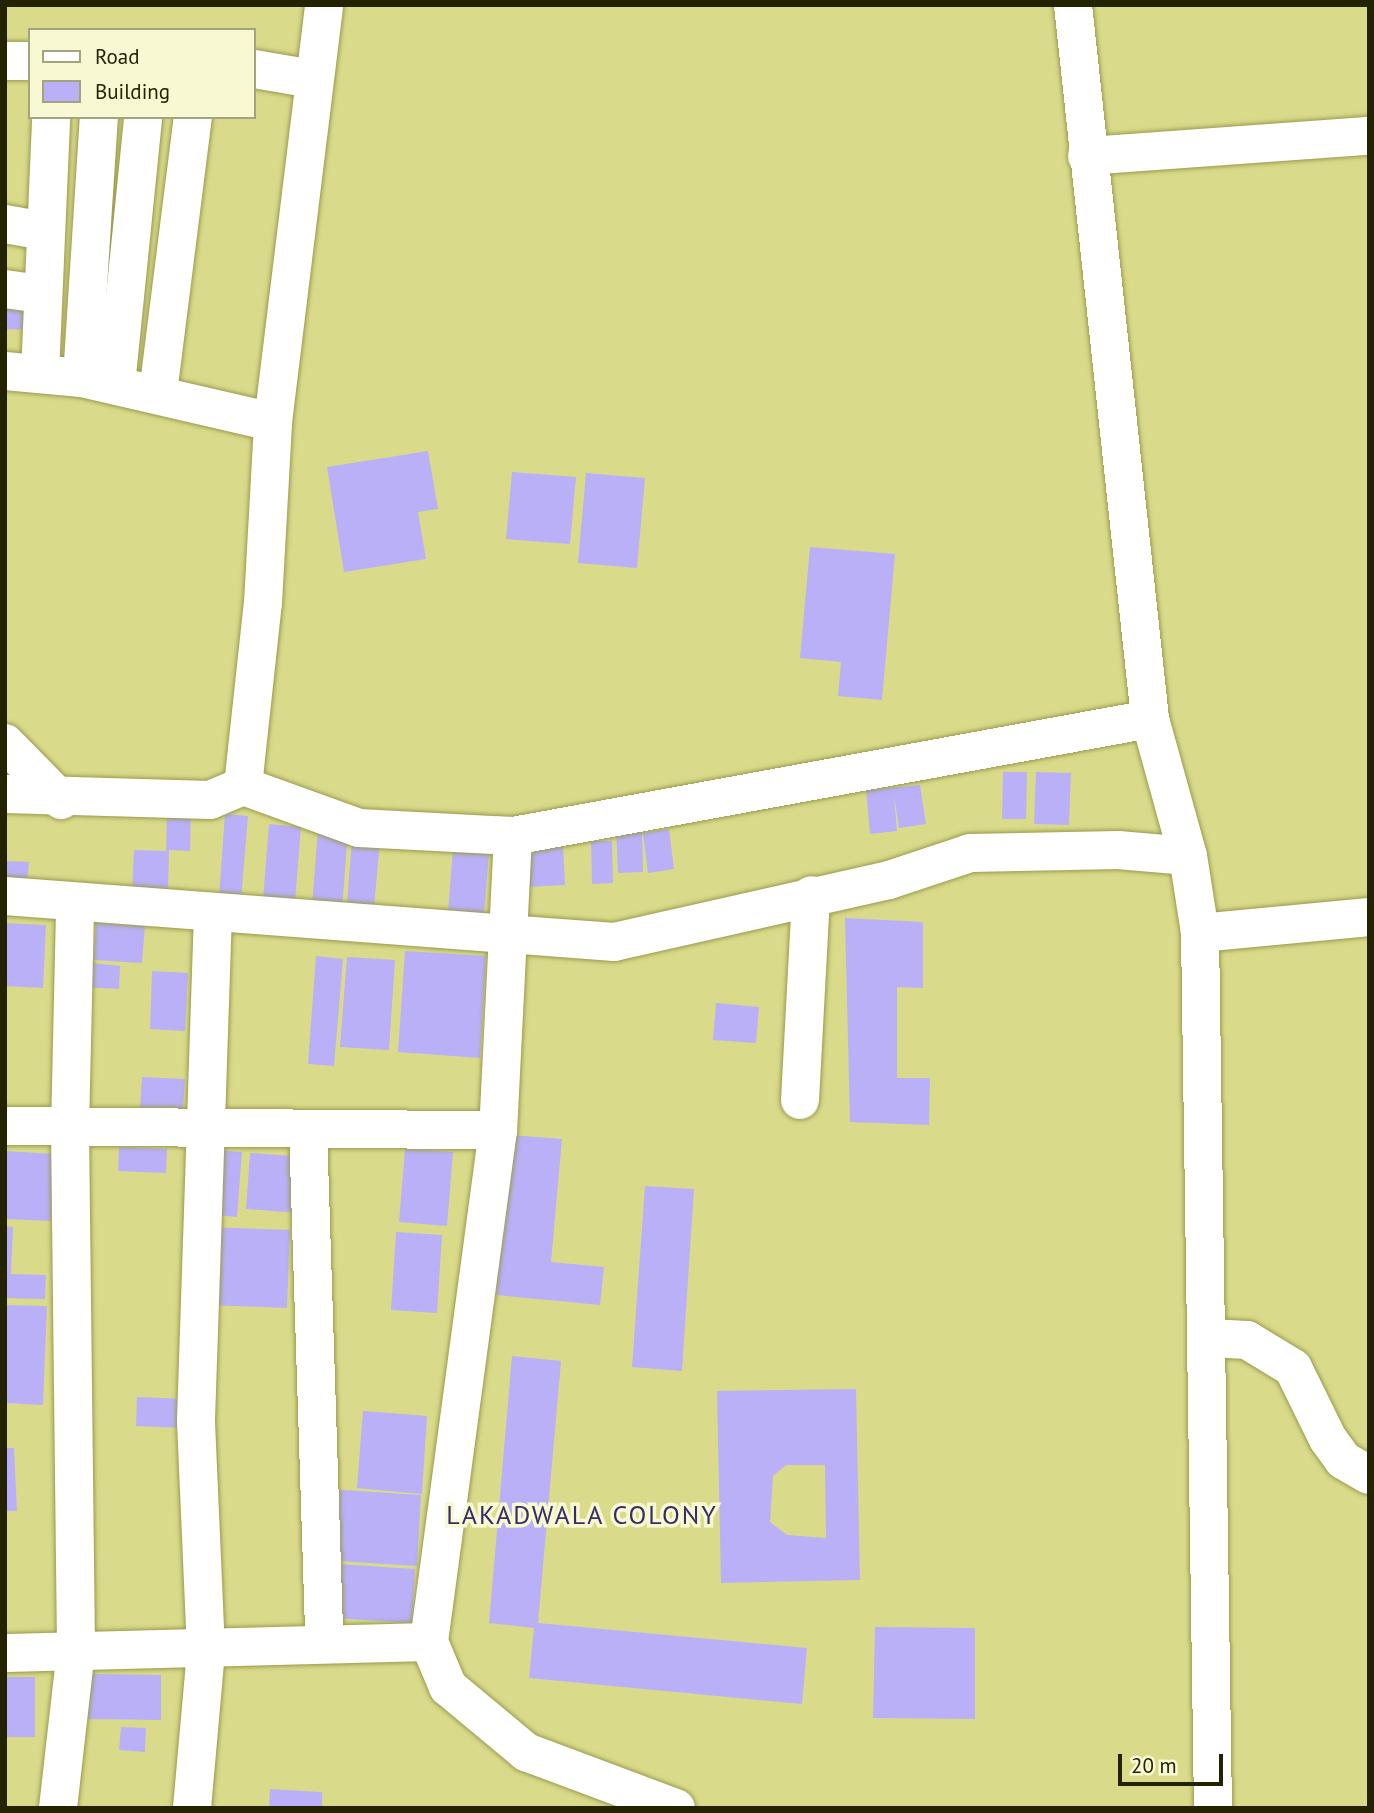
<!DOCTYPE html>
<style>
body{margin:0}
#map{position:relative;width:1374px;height:1813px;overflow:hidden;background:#d9db8b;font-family:"PT Sans",sans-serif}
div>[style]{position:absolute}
.building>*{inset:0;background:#b9b0f8}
.roads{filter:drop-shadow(0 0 2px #9a9b4d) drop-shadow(0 0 2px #9a9b4d)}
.minor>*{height:38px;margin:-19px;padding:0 19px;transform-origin:19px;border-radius:19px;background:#fff}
span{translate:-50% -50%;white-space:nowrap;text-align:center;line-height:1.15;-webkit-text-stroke:7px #f8f9d2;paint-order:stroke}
.neighbourhood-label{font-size:26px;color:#382c67;letter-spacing:2px}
.frame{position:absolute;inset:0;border:7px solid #232302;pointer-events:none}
.legend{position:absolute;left:28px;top:28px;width:228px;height:91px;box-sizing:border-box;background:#f8f9d2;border:2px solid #a3a37f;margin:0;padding:9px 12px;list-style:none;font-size:21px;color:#232302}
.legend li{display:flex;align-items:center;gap:14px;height:35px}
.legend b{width:35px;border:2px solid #a3a37f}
.scale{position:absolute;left:1118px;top:1754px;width:105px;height:32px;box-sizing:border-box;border:4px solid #232302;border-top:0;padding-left:9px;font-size:21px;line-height:24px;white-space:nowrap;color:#232302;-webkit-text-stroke:5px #f8f9d2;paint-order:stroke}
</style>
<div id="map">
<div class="building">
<i style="clip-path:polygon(5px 294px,36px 295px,33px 330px,5px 329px)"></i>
<i style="clip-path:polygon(428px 451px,438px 509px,418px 512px,426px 559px,344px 572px,327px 467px)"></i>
<i style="clip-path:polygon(512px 472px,576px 477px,570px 544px,506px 539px)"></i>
<i style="clip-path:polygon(586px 473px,645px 478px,637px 568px,578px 563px)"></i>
<i style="clip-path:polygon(810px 547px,895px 554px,882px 700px,838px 696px,841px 662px,800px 658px)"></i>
<i style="clip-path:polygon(1003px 772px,1027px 772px,1026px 819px,1002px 819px)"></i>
<i style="clip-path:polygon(1036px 772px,1071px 773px,1069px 825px,1034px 824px)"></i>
<i style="clip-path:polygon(920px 785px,926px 824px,899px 828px,894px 795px,897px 831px,870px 834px,866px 790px)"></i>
<i style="clip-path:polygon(167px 811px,191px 812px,190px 851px,169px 850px,168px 894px,132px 893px,134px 850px,166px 851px)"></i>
<i style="clip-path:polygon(225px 814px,248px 816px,241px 899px,219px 897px)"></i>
<i style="clip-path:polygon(269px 824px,301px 827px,295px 902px,263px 899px)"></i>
<i style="clip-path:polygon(318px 828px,348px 830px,342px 910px,312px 907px)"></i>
<i style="clip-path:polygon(669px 829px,674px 869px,648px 873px,643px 833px)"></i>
<i style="clip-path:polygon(642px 831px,643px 872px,618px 873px,616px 832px)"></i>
<i style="clip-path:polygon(352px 839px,380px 841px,373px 918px,346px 916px)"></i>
<i style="clip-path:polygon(591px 841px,612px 841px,613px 883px,592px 884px)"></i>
<i style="clip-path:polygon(563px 846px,565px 885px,526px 887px,524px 848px)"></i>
<i style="clip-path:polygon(453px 849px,489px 852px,483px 927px,447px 925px)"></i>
<i style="clip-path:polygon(5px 861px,29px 862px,27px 882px,5px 881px)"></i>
<i style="clip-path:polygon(845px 918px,923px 922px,923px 988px,897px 987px,897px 1078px,930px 1078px,929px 1125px,850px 1122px)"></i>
<i style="clip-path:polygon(5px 923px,46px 925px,43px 988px,5px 986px)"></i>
<i style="clip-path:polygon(96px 923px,145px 926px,142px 963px,94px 960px)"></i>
<i style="clip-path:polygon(405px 951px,486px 956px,480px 1058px,398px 1052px)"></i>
<i style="clip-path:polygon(316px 956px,343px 959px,334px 1066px,308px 1064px)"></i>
<i style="clip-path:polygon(347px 957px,395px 960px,389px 1050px,340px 1047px)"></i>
<i style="clip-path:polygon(83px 962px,120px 966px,119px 989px,81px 987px)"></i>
<i style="clip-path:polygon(152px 971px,188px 973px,185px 1031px,150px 1029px)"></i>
<i style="clip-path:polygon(716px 1003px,759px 1007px,756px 1043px,713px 1040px)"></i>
<i style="clip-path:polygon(142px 1077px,185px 1079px,182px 1124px,139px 1122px)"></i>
<i style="clip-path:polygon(511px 1135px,562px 1139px,551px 1262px,604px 1267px,600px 1305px,496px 1295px)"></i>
<i style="clip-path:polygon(119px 1147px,167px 1149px,166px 1173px,118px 1171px)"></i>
<i style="clip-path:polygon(405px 1149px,453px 1152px,447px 1226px,399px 1222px)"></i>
<i style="clip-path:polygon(213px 1150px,242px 1152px,237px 1217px,208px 1214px)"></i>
<i style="clip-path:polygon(5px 1151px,54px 1154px,51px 1221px,5px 1219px)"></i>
<i style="clip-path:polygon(250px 1153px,305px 1157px,300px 1213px,246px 1209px)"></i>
<i style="clip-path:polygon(645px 1186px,694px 1189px,682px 1371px,632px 1367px)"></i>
<i style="clip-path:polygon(5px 1226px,13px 1227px,11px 1274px,46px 1275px,45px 1299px,5px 1298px)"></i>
<i style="clip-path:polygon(208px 1227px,290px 1230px,287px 1308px,205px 1305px)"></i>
<i style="clip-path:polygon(396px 1232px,442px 1235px,437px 1313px,391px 1310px)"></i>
<i style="clip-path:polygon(5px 1305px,47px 1306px,43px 1405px,5px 1403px)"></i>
<i style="clip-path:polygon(512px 1356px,561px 1361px,538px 1623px,807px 1648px,802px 1704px,529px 1678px,534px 1628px,489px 1623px)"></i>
<i style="clip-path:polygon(evenodd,856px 1389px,860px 1580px,721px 1583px,717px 1391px,856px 1389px,786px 1465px,825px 1465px,826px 1538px,787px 1535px,770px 1522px,773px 1476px,786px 1465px)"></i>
<i style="clip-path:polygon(137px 1397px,185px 1399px,183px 1428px,136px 1426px)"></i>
<i style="clip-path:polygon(363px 1411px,427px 1416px,422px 1494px,357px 1488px)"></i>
<i style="clip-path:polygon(5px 1448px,14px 1448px,17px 1511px,5px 1511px)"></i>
<i style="clip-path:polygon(328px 1489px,421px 1495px,417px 1566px,323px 1560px)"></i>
<i style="clip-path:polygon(338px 1564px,415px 1569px,412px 1623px,335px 1618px)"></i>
<i style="clip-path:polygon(875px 1627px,975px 1628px,975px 1719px,873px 1718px)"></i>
<i style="clip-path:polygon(88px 1674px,161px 1675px,161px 1720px,87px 1719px)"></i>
<i style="clip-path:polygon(5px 1677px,35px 1677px,35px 1737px,5px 1737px)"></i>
<i style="clip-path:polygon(121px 1727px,146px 1728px,145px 1752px,119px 1750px)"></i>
<i style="clip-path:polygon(270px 1789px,322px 1792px,322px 1808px,269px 1808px)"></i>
</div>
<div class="roads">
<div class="minor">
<i style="left:1073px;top:5px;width:718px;rotate:83.84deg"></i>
<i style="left:1150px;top:719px;width:142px;rotate:74.5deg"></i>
<i style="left:1188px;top:856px;width:78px;rotate:81.1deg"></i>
<i style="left:1200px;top:933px;width:875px;rotate:89.15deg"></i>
<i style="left:5px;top:61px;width:25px"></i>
<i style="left:254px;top:69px;width:60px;rotate:9.6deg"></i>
<i style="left:1087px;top:156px;width:283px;rotate:-4.1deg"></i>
<i style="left:5px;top:224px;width:40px;rotate:10deg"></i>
<i style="left:5px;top:289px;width:36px;rotate:8deg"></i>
<i style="left:5px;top:371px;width:77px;rotate:5.2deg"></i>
<i style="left:82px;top:378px;width:196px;rotate:13deg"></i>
<i style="left:40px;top:374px;width:257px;rotate:-87.5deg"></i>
<i style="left:82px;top:378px;width:262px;rotate:-86.3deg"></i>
<i style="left:116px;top:385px;width:269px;rotate:-84.2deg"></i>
<i style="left:158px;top:393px;width:278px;rotate:-82.8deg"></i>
<i style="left:5px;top:743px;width:80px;rotate:45.5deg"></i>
<i style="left:243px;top:786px;width:184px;rotate:-83.8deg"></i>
<i style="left:263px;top:603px;width:181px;rotate:-86.8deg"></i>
<i style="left:273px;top:422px;width:420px;rotate:-83deg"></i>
<i style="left:5px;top:794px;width:205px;rotate:1.7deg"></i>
<i style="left:210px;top:800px;width:36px;rotate:-23deg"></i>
<i style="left:243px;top:786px;width:123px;rotate:19.9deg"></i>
<i style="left:359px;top:828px;width:154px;rotate:3deg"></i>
<i style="left:513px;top:836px;width:648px;rotate:-10.41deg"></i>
<i style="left:513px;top:836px;width:294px;rotate:92.9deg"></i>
<i style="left:498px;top:1130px;width:517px;rotate:97.68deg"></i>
<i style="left:429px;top:1642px;width:49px;rotate:67.1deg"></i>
<i style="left:448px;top:1687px;width:102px;rotate:39.8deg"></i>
<i style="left:526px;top:1752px;width:160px;rotate:20.5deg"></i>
<i style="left:5px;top:896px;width:611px;rotate:4.32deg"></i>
<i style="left:614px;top:942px;width:282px;rotate:-12.7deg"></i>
<i style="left:889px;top:880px;width:85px;rotate:-18.4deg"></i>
<i style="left:970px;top:853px;width:148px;rotate:-1.2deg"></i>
<i style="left:1118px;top:850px;width:70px;rotate:4.9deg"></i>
<i style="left:1200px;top:933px;width:170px;rotate:-5.4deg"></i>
<i style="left:800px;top:1100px;width:205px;rotate:-86.9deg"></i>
<i style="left:5px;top:1126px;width:493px;rotate:0.5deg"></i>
<i style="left:308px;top:1129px;width:500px;rotate:88.17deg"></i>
<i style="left:1209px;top:1338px;width:38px;rotate:3deg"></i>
<i style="left:1247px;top:1340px;width:54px;rotate:31.3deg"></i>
<i style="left:1293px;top:1368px;width:79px;rotate:63.8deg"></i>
<i style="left:1328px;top:1439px;width:26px;rotate:54deg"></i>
<i style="left:1343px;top:1460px;width:30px;rotate:30deg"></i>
<i style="left:5px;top:1653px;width:424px;rotate:-1.5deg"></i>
<i style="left:58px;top:1808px;width:160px;rotate:-83.5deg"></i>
<i style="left:76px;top:1649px;width:519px;rotate:-90.66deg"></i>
<i style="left:70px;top:1130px;width:225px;rotate:-88.7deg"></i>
<i style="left:192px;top:1808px;width:158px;rotate:-84.9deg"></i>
<i style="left:206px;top:1651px;width:231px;rotate:-92.5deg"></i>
<i style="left:196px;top:1420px;width:508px;rotate:-88.08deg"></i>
</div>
</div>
<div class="neighbourhood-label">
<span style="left:582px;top:1515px">LAKADWALA COLONY</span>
</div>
<div class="frame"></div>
<ul class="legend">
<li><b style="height:9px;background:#fff"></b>Road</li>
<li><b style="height:19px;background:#b9b0f8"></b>Building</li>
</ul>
<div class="scale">20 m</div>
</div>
